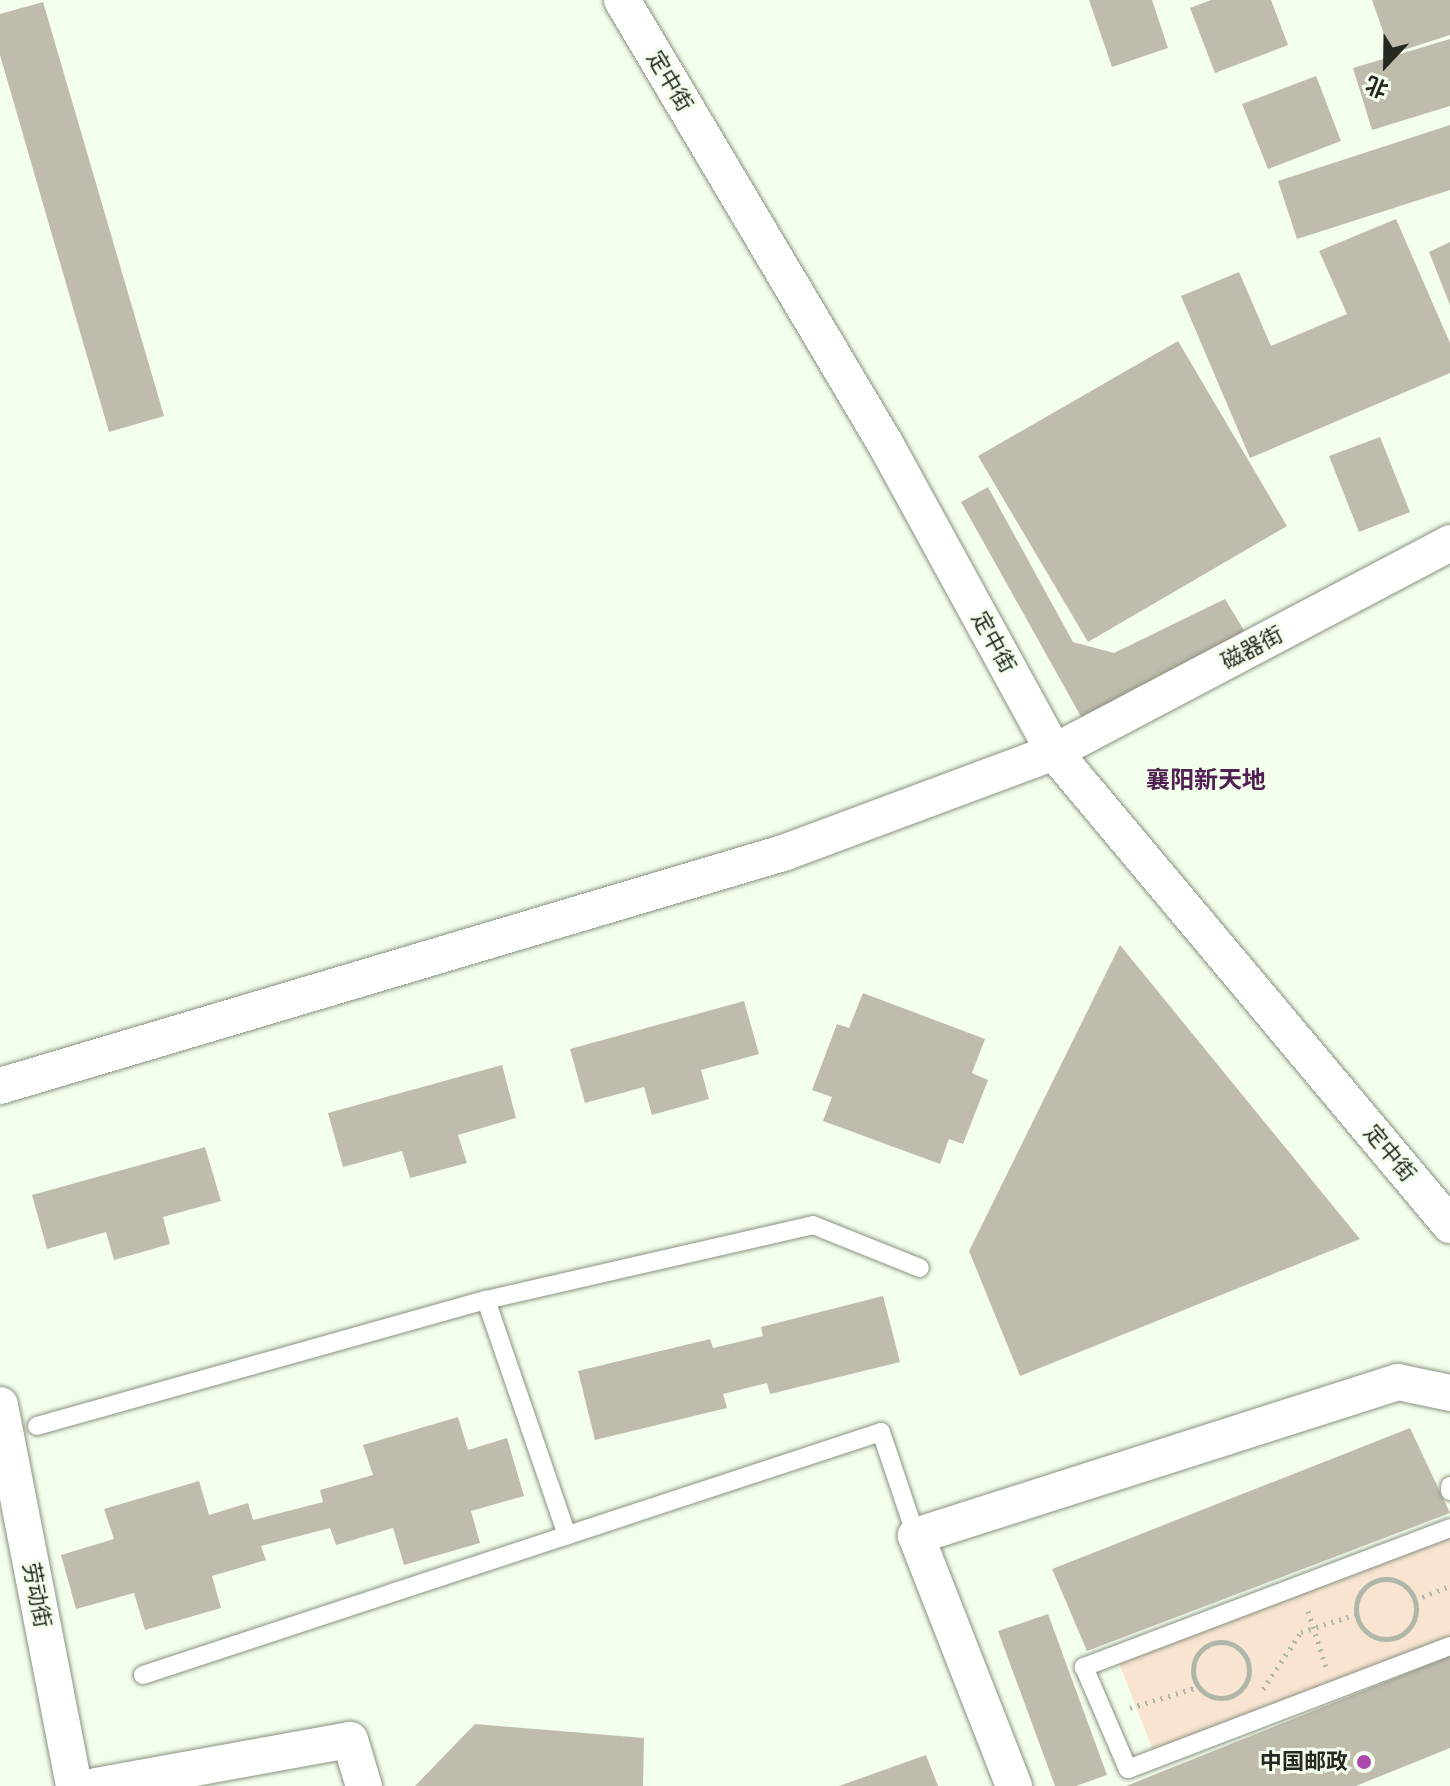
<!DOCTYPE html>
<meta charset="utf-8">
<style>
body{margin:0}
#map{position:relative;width:1450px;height:1786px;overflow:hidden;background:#f4feec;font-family:Helvetica,"Noto Sans SC",sans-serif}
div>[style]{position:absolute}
.green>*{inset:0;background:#f9e4d1}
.building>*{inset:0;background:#c0bcab}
.path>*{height:5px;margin-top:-2.5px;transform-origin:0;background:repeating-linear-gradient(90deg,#afb7a8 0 2px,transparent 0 8px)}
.path>.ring{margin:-2.5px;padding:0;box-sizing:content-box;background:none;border:5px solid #afb7a8;border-radius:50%}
.roads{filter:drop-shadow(0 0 2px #899181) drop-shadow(0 0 2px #899181)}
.lane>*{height:18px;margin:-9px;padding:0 9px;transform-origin:9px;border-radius:9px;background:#fff}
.street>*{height:36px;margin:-18px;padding:0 18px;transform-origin:18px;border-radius:18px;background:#fff}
.dots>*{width:22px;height:22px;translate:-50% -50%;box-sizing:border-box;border:4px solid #f4feec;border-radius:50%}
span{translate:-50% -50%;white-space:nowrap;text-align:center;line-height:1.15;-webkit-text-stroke:6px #f4feec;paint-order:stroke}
.street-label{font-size:22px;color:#252922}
.poi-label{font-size:22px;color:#252922;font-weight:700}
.right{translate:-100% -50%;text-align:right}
.neighbourhood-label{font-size:24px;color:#4f2051;font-weight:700}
.north{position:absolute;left:1346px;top:24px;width:80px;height:80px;-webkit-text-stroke:6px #f4feec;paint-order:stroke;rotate:202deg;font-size:22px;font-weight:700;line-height:32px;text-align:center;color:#252922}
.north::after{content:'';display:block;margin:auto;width:28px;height:36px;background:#252922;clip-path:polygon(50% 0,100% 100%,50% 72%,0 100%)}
</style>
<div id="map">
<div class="green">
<i style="clip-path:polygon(1450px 1537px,1450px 1640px,1155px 1756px,1118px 1660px)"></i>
</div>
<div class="building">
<i style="clip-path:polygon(1089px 0,1152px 0,1168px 48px,1112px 67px)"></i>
<i style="clip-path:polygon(1211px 0,1271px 0,1288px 45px,1215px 73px,1190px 8px)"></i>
<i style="clip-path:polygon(1372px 0,1450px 0,1450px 35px,1391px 54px)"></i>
<i style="clip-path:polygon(43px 2px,164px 416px,109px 432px,0 55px,0 14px)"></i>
<i style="clip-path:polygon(1450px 39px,1450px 106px,1372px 130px,1353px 68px)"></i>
<i style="clip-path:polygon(1316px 76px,1341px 141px,1268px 169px,1242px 104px)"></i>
<i style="clip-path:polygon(1450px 125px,1450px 190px,1297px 239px,1278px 181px)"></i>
<i style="clip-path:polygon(1396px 219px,1450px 343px,1450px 373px,1250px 458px,1181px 296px,1239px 272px,1271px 346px,1347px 314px,1319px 251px)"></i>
<i style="clip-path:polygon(1450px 242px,1450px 305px,1429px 252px)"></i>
<i style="clip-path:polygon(1178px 341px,1287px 526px,1088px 642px,978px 456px)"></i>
<i style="clip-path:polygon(1380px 437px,1410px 512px,1359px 532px,1329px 456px)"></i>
<i style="clip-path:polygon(988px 487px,1073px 642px,1114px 653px,1225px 599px,1251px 642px,1084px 722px,961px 502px)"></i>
<i style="clip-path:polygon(1120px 945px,1360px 1239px,1020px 1376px,969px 1251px)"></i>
<i style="clip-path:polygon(863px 993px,985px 1039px,972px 1073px,988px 1080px,963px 1144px,949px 1139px,940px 1164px,823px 1121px,832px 1097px,812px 1090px,837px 1024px,849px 1028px)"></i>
<i style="clip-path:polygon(744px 1001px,759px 1054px,701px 1070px,709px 1099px,652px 1115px,644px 1087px,585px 1103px,570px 1049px)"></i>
<i style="clip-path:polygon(502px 1065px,516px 1118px,458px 1135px,467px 1163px,410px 1178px,402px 1151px,343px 1167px,328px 1113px)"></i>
<i style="clip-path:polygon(205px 1147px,221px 1201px,163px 1217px,170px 1244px,114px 1260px,106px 1232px,47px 1249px,32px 1195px)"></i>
<i style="clip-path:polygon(883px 1296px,900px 1362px,770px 1394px,767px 1383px,723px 1394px,727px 1408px,595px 1440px,578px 1371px,710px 1339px,713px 1348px,763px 1336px,761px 1327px)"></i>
<i style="clip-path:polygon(458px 1417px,468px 1450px,507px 1438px,524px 1496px,471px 1511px,480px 1543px,404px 1565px,393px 1528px,336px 1545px,330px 1528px,261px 1546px,266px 1560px,212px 1576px,221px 1608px,145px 1630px,134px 1593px,76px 1609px,61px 1555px,114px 1539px,104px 1509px,199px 1481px,209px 1515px,248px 1503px,253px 1520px,323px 1502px,320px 1490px,373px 1475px,363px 1445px)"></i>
<i style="clip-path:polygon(1410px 1428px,1450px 1513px,1087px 1651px,1052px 1569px)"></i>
<i style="clip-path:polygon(1048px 1614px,1107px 1775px,1076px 1786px,1055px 1786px,998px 1631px)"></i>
<i style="clip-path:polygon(1450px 1656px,1450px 1748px,1356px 1786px,1126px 1786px)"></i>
<i style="clip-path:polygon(475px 1724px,644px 1738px,643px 1786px,415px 1786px)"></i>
<i style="clip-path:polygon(926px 1755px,938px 1786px,839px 1786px)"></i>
</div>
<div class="path">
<i class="ring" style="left:1356px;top:1579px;width:55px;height:55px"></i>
<i style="left:1415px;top:1600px;width:38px;rotate:-22deg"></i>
<i style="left:1308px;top:1611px;width:59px;rotate:72.2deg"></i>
<i class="ring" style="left:1193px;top:1642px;width:51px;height:51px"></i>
<i style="left:1263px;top:1689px;width:69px;rotate:-56.3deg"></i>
<i style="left:1301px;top:1632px;width:59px;rotate:-17.8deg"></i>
<i style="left:1130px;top:1708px;width:71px;rotate:-17.2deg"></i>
</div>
<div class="roads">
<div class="lane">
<i style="left:486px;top:1300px;width:335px;rotate:-12.9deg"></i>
<i style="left:813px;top:1225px;width:115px;rotate:21.9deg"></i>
<i style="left:37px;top:1426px;width:466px;rotate:-15.7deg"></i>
<i style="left:486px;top:1300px;width:249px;rotate:71deg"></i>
<i style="left:1450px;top:1486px;width:5px;rotate:90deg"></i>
<i style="left:1450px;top:1528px;width:392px;rotate:159.2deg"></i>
<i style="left:1084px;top:1667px;width:111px;rotate:66.7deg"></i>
<i style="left:1128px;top:1769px;width:345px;rotate:-20.9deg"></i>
<i style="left:143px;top:1675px;width:777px;rotate:-18.23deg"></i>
<i style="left:881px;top:1432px;width:110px;rotate:71.4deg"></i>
</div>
<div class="street">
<i style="left:622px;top:0;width:517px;rotate:59.32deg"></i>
<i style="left:886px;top:445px;width:350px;rotate:61.3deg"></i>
<i style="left:1054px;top:752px;width:617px;rotate:50.06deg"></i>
<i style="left:0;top:1086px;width:817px;rotate:-16.57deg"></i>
<i style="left:783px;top:853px;width:289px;rotate:-20.4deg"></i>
<i style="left:1054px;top:752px;width:448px;rotate:-27.8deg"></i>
<i style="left:0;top:1405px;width:388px;rotate:79deg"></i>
<i style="left:96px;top:1786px;width:258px;rotate:-10.3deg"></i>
<i style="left:350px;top:1740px;width:48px;rotate:73.1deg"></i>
<i style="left:1014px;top:1786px;width:269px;rotate:-111.4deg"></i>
<i style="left:916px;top:1536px;width:506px;rotate:-17.72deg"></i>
<i style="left:1398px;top:1382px;width:53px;rotate:11.9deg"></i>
</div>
</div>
<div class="dots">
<i style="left:1364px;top:1762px;background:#ad4ab0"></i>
</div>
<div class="street-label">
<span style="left:670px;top:81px;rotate:59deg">定中街</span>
<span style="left:994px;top:642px;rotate:61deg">定中街</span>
<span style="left:1252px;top:648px;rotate:-28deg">磁器街</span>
<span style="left:1390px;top:1153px;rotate:50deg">定中街</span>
<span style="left:37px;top:1595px;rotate:79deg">劳动街</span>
</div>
<div class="poi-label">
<span class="right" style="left:1348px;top:1762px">中国邮政</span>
</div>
<div class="neighbourhood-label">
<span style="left:1206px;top:780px">襄阳新天地</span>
</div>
<div class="north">北</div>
</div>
